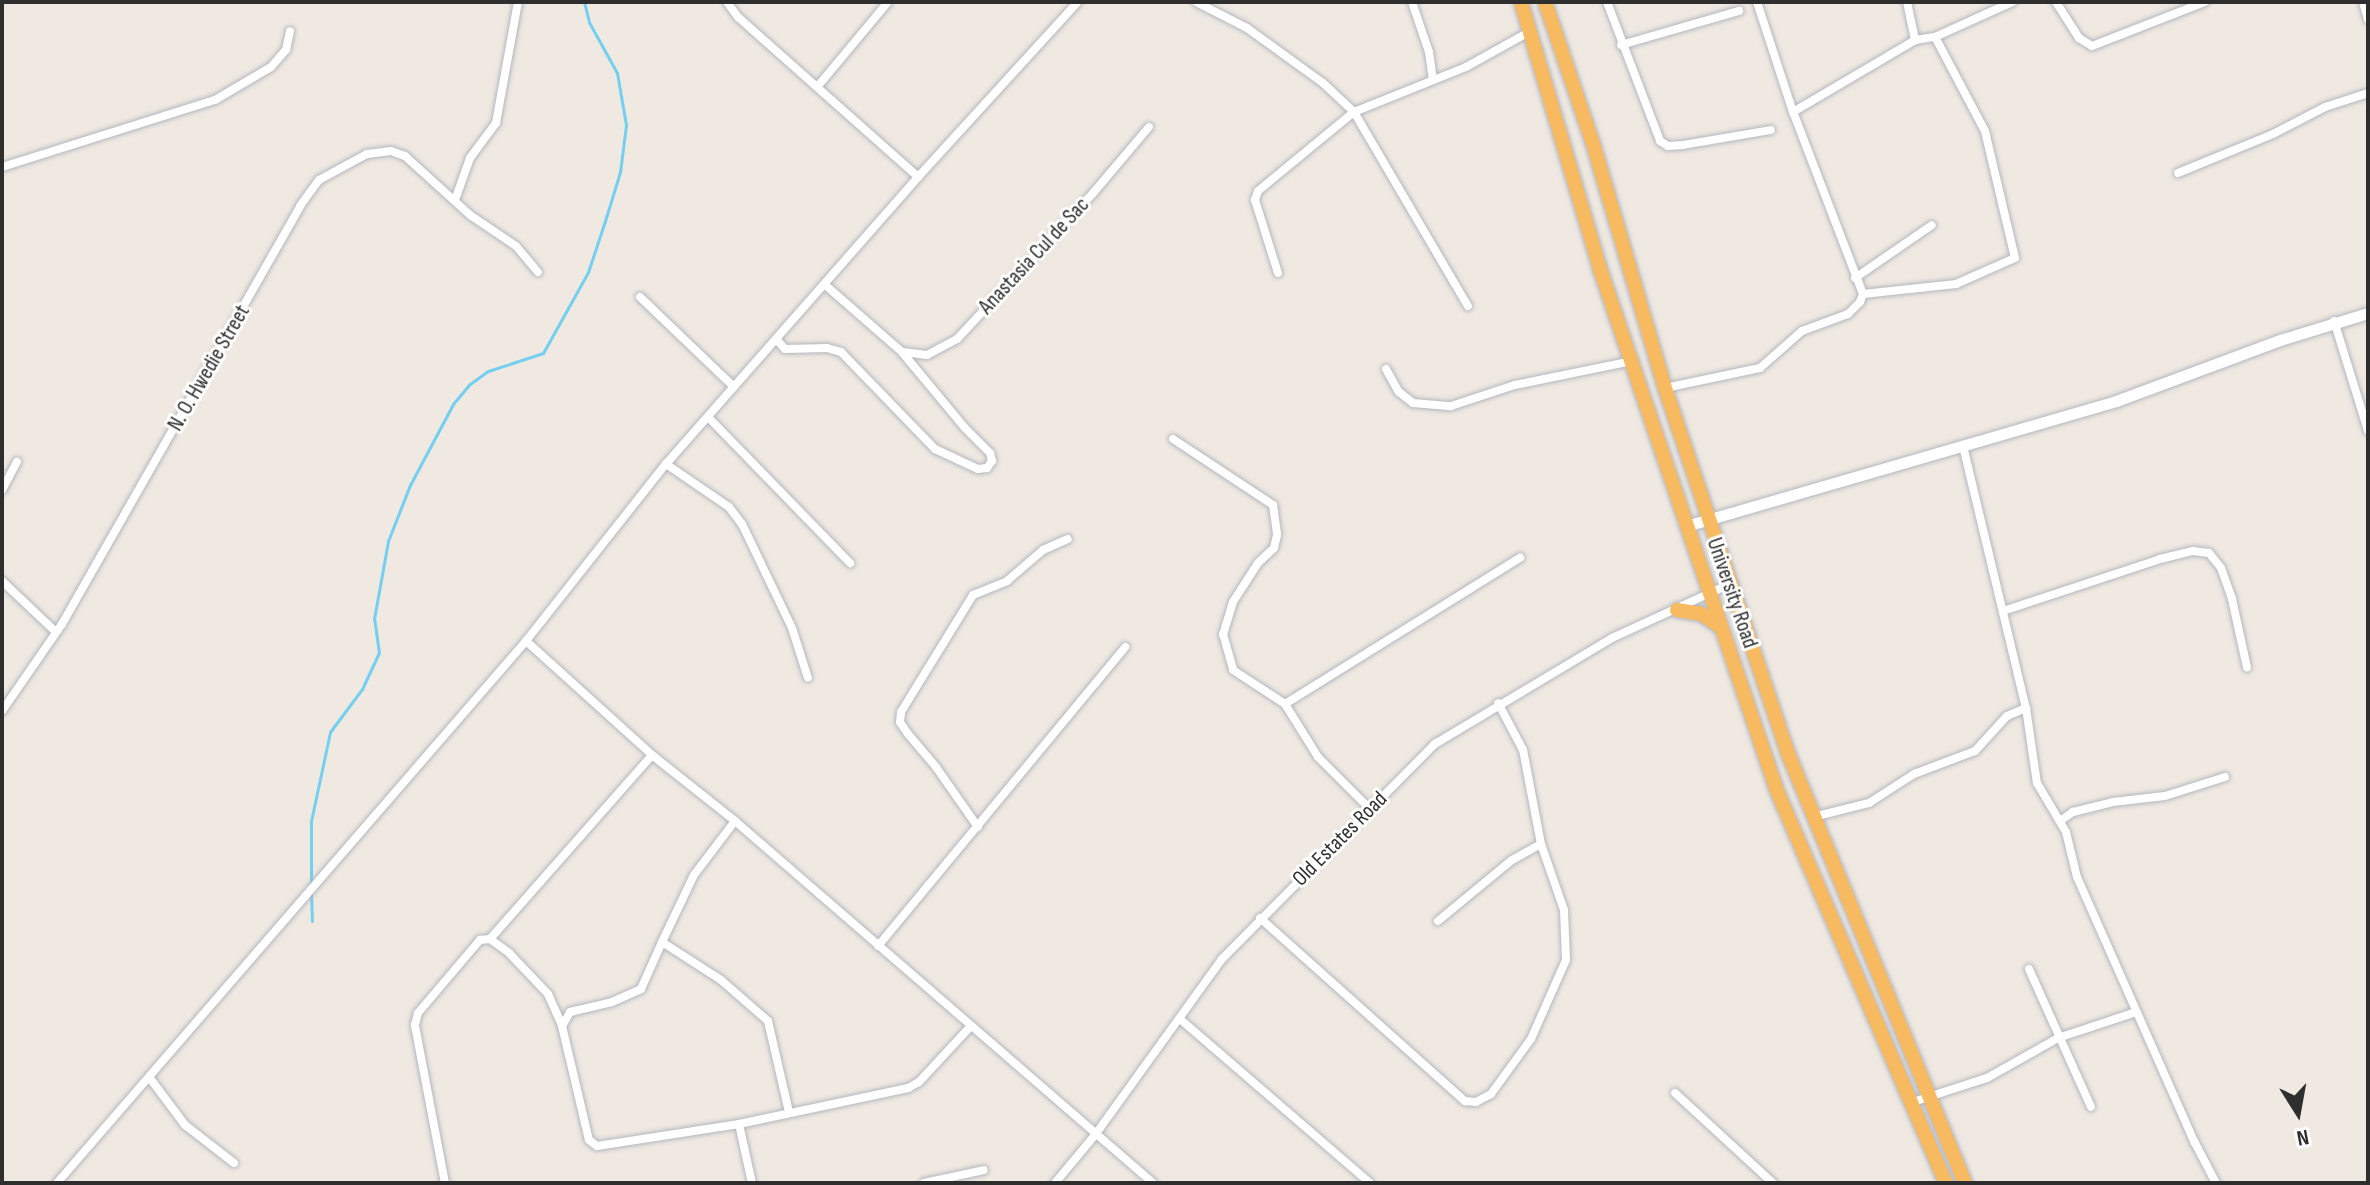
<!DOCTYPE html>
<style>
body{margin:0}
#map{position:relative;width:2370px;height:1185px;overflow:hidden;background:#efe9e1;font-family:"Sofia Sans Condensed",sans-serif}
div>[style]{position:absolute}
.stream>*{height:3px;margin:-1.5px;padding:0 1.5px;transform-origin:1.5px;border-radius:1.5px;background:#75cff0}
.roads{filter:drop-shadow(0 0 2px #b4b7c1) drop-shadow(0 0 2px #b4b7c1)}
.minor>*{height:8px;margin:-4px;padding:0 4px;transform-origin:4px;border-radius:4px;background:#fff}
.tertiary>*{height:11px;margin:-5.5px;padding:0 5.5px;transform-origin:5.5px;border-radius:5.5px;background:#fff}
.trunk>*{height:14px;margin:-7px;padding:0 7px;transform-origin:7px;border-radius:7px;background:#f8ba60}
span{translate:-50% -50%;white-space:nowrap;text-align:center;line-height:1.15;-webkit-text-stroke:6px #fff;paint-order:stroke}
.street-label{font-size:22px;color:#2e2e2e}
.frame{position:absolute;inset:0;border:4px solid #2e2e2e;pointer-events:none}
.north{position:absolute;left:2258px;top:1073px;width:80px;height:80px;-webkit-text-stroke:6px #fff;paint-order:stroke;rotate:169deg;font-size:22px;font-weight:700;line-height:32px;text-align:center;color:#2e2e2e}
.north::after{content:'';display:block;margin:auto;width:28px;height:36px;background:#2e2e2e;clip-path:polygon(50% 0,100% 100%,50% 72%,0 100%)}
</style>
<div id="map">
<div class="stream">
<i style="left:311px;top:885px;width:64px;rotate:-90deg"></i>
<i style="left:311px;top:821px;width:91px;rotate:-77.9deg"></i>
<i style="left:330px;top:732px;width:54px;rotate:-53.3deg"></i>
<i style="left:362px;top:689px;width:40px;rotate:-65deg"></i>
<i style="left:379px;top:653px;width:34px;rotate:-98deg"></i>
<i style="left:374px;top:619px;width:79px;rotate:-79.8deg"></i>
<i style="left:388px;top:541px;width:60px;rotate:-68.6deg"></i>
<i style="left:410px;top:485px;width:92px;rotate:-62deg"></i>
<i style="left:453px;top:404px;width:26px;rotate:-50deg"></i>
<i style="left:470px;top:384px;width:22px;rotate:-36deg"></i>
<i style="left:488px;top:371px;width:58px;rotate:-18.1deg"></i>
<i style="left:543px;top:353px;width:93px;rotate:-60.9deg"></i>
<i style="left:588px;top:272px;width:54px;rotate:-71.6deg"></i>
<i style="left:605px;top:221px;width:51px;rotate:-73deg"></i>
<i style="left:620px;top:172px;width:47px;rotate:-82.7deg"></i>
<i style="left:626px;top:125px;width:53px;rotate:-99.8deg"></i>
<i style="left:617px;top:73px;width:58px;rotate:-118.8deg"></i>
<i style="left:589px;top:22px;width:21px;rotate:-104deg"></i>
<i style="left:311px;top:893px;width:28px;rotate:88deg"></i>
</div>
<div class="roads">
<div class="minor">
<i style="left:727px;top:2px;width:19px;rotate:54deg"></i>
<i style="left:738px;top:17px;width:241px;rotate:41.6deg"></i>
<i style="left:1196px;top:2px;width:57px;rotate:27deg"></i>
<i style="left:1247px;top:28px;width:94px;rotate:35.9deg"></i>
<i style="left:1323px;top:83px;width:42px;rotate:43.1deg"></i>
<i style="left:1354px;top:112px;width:225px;rotate:59.6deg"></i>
<i style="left:1412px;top:2px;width:53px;rotate:71.2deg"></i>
<i style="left:1429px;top:52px;width:28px;rotate:82deg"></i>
<i style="left:1607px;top:2px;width:149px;rotate:69.1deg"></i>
<i style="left:1660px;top:141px;width:9px;rotate:32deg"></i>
<i style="left:1668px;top:146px;width:15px;rotate:-4deg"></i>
<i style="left:1683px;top:145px;width:89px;rotate:-9.7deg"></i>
<i style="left:1757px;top:2px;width:116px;rotate:71.9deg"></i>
<i style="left:1907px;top:2px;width:39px;rotate:78deg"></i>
<i style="left:2056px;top:2px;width:43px;rotate:57.4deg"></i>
<i style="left:2079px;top:38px;width:15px;rotate:32deg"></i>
<i style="left:2092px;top:46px;width:121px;rotate:-21.3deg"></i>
<i style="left:2363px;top:2px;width:18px;rotate:74deg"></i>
<i style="left:1621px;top:45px;width:123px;rotate:-16.1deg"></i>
<i style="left:818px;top:86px;width:109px;rotate:-50.2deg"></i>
<i style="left:2px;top:167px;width:223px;rotate:-17.5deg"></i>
<i style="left:215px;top:100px;width:65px;rotate:-30.5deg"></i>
<i style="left:271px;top:67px;width:23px;rotate:-49deg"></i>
<i style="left:286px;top:50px;width:19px;rotate:-78deg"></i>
<i style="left:2178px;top:173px;width:103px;rotate:-22.3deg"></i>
<i style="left:2273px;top:134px;width:59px;rotate:-27.4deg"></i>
<i style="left:2325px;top:107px;width:45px;rotate:-18deg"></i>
<i style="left:455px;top:200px;width:45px;rotate:-70.3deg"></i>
<i style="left:470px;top:158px;width:44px;rotate:-53.4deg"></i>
<i style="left:496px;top:123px;width:123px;rotate:-79.7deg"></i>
<i style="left:1278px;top:273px;width:77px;rotate:-107.5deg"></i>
<i style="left:1255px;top:200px;width:9px;rotate:-72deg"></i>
<i style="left:1258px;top:191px;width:124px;rotate:-39.5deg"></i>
<i style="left:1354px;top:112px;width:121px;rotate:-21.9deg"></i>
<i style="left:1466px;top:67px;width:72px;rotate:-29.1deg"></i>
<i style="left:1855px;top:278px;width:93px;rotate:-34.5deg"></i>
<i style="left:1863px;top:294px;width:94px;rotate:-6.1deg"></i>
<i style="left:1956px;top:284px;width:64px;rotate:-23.8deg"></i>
<i style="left:2015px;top:258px;width:130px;rotate:-103.3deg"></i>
<i style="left:1985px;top:131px;width:106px;rotate:-118deg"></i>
<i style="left:640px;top:297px;width:130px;rotate:43.8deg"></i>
<i style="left:2334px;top:321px;width:115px;rotate:72.8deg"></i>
<i style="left:776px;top:339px;width:13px;rotate:48deg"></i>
<i style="left:785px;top:349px;width:42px;rotate:-1.4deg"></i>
<i style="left:827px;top:348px;width:15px;rotate:16deg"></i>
<i style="left:841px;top:352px;width:135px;rotate:45.9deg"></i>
<i style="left:935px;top:449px;width:47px;rotate:24.9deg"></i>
<i style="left:978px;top:469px;width:9px;rotate:-6deg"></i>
<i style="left:987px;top:468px;width:9px;rotate:-54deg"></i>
<i style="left:992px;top:461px;width:8px;rotate:-104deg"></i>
<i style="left:990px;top:453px;width:35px;rotate:-135deg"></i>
<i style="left:965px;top:428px;width:99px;rotate:-129.7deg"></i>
<i style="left:902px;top:352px;width:103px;rotate:-138.9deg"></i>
<i style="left:903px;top:352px;width:24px;rotate:7deg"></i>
<i style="left:927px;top:355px;width:34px;rotate:-28deg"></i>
<i style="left:957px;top:339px;width:201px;rotate:-47deg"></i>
<i style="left:1094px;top:192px;width:85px;rotate:-49.8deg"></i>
<i style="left:1386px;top:369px;width:26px;rotate:61deg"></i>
<i style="left:1399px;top:392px;width:18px;rotate:38deg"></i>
<i style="left:1413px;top:403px;width:38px;rotate:5deg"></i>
<i style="left:1451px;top:406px;width:67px;rotate:-18.2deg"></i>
<i style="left:1515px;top:385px;width:119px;rotate:-11.6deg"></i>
<i style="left:1665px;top:388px;width:97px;rotate:-11.9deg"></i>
<i style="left:1760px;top:368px;width:56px;rotate:-41.4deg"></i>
<i style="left:1802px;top:331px;width:49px;rotate:-20.3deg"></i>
<i style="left:1848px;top:314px;width:17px;rotate:-45deg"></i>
<i style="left:1860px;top:302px;width:9px;rotate:-69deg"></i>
<i style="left:1863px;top:294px;width:195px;rotate:-111deg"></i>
<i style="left:1793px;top:112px;width:142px;rotate:-30.5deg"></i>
<i style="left:1915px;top:40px;width:20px;rotate:-9deg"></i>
<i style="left:1935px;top:37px;width:85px;rotate:-24.4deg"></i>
<i style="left:708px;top:417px;width:204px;rotate:45.8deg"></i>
<i style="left:1173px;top:439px;width:120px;rotate:33.4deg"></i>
<i style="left:1273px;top:505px;width:30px;rotate:82deg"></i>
<i style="left:1277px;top:535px;width:13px;rotate:103deg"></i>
<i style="left:1274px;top:548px;width:22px;rotate:137deg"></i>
<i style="left:1258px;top:563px;width:46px;rotate:122.7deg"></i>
<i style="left:1233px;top:602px;width:34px;rotate:107deg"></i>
<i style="left:1223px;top:634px;width:37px;rotate:74deg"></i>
<i style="left:1233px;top:670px;width:62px;rotate:33.2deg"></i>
<i style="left:1963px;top:446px;width:269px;rotate:76.5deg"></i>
<i style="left:2026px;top:708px;width:76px;rotate:81.7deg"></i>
<i style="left:2037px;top:783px;width:57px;rotate:59.4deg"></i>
<i style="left:2066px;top:832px;width:46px;rotate:76.3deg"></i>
<i style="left:2077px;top:877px;width:291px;rotate:66.1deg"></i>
<i style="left:2195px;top:1143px;width:45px;rotate:62.3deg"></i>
<i style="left:666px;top:464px;width:76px;rotate:34.3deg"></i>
<i style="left:729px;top:507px;width:21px;rotate:53deg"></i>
<i style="left:742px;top:524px;width:115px;rotate:64.3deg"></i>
<i style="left:792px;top:628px;width:52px;rotate:72.3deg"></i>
<i style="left:2px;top:490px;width:32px;rotate:-62deg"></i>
<i style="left:2px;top:581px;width:74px;rotate:43.4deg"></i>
<i style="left:2003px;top:611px;width:165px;rotate:-18.3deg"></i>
<i style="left:2160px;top:559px;width:34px;rotate:-14deg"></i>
<i style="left:2193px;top:551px;width:16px;rotate:7deg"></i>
<i style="left:2209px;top:553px;width:19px;rotate:51deg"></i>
<i style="left:2221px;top:568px;width:33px;rotate:70deg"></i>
<i style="left:2232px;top:599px;width:70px;rotate:77.6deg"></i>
<i style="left:526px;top:641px;width:170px;rotate:42.1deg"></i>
<i style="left:652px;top:755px;width:106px;rotate:38.5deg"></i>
<i style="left:735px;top:821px;width:553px;rotate:40.89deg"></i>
<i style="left:2px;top:711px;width:106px;rotate:-55.4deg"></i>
<i style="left:62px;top:624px;width:481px;rotate:-60.3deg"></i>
<i style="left:300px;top:206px;width:32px;rotate:-54deg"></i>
<i style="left:319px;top:180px;width:55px;rotate:-28.4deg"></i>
<i style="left:367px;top:154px;width:24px;rotate:-7deg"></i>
<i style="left:391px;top:151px;width:15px;rotate:20deg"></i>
<i style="left:405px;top:156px;width:88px;rotate:42.2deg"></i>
<i style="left:470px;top:215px;width:55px;rotate:34deg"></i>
<i style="left:516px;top:246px;width:34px;rotate:50deg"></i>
<i style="left:1371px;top:810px;width:75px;rotate:-135deg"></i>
<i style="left:1318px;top:757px;width:62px;rotate:-121.9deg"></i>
<i style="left:1285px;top:704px;width:277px;rotate:-31.9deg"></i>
<i style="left:1813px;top:817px;width:58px;rotate:-14deg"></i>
<i style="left:1869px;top:803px;width:54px;rotate:-32.8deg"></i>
<i style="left:1914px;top:774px;width:65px;rotate:-20.7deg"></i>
<i style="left:1975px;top:751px;width:47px;rotate:-47.6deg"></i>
<i style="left:2007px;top:716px;width:21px;rotate:-23deg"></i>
<i style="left:2060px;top:821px;width:16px;rotate:-35deg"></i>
<i style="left:2073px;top:812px;width:41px;rotate:-14deg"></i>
<i style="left:2113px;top:802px;width:52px;rotate:-6.6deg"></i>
<i style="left:2165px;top:796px;width:63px;rotate:-17.6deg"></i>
<i style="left:978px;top:827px;width:73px;rotate:-125deg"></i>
<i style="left:936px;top:767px;width:43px;rotate:-130.3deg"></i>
<i style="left:908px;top:734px;width:14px;rotate:-124deg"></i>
<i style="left:900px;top:722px;width:10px;rotate:-84deg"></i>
<i style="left:901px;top:712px;width:137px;rotate:-58.4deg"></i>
<i style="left:973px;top:595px;width:37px;rotate:-22deg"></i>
<i style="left:1007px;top:581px;width:48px;rotate:-40.7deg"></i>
<i style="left:1043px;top:550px;width:27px;rotate:-24deg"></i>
<i style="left:1260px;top:918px;width:275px;rotate:41.8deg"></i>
<i style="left:1465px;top:1101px;width:11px;rotate:5deg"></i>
<i style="left:1476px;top:1102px;width:17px;rotate:-28deg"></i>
<i style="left:1491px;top:1094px;width:68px;rotate:-54deg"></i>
<i style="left:1531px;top:1039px;width:86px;rotate:-66.1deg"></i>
<i style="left:1566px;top:960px;width:50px;rotate:-92.3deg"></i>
<i style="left:1564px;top:910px;width:70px;rotate:-109.2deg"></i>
<i style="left:1438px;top:921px;width:96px;rotate:-39.5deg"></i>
<i style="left:1512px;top:860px;width:33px;rotate:-29deg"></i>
<i style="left:1541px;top:844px;width:96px;rotate:-100.8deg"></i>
<i style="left:1523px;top:750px;width:53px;rotate:-118deg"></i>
<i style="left:490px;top:939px;width:245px;rotate:-48.6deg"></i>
<i style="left:662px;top:942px;width:74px;rotate:-64.5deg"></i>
<i style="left:694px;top:875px;width:68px;rotate:-52.8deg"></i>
<i style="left:878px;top:946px;width:388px;rotate:-50.4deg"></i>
<i style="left:2029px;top:969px;width:151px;rotate:65.8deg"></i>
<i style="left:1180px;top:1019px;width:251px;rotate:40.8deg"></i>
<i style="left:562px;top:1026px;width:16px;rotate:-60deg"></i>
<i style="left:570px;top:1012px;width:43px;rotate:-13.4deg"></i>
<i style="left:612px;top:1002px;width:32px;rotate:-24deg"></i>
<i style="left:641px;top:989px;width:51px;rotate:-65.9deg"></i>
<i style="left:662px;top:942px;width:70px;rotate:32.8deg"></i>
<i style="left:721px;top:980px;width:62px;rotate:41.1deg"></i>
<i style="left:768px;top:1021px;width:93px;rotate:77deg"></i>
<i style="left:149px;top:1077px;width:60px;rotate:53.1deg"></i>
<i style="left:185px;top:1125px;width:62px;rotate:37.8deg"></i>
<i style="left:1675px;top:1093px;width:133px;rotate:42.6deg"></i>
<i style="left:1913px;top:1102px;width:78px;rotate:-18deg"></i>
<i style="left:1987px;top:1078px;width:81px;rotate:-29.4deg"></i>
<i style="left:2058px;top:1038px;width:82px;rotate:-18.4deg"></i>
<i style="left:739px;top:1124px;width:60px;rotate:77.6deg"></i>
<i style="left:57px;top:1183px;width:717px;rotate:-49.13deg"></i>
<i style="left:526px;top:641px;width:226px;rotate:-51.7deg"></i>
<i style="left:666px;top:464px;width:382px;rotate:-48.7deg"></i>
<i style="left:918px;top:177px;width:237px;rotate:-47.6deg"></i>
<i style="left:445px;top:1183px;width:161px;rotate:-100.8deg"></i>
<i style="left:415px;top:1025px;width:12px;rotate:-76deg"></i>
<i style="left:418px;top:1013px;width:96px;rotate:-49.7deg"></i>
<i style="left:480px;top:940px;width:10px;rotate:-6deg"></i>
<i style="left:490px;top:939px;width:24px;rotate:36deg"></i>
<i style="left:509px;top:953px;width:57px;rotate:46.4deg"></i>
<i style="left:548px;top:994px;width:35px;rotate:66deg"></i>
<i style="left:562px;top:1026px;width:117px;rotate:76.7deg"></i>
<i style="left:589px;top:1140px;width:10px;rotate:37deg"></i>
<i style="left:597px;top:1146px;width:144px;rotate:-8.8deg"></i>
<i style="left:739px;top:1124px;width:173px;rotate:-12deg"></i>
<i style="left:908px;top:1088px;width:13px;rotate:-29deg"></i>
<i style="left:919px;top:1082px;width:75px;rotate:-47.2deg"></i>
<i style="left:924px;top:1183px;width:61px;rotate:-12.2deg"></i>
<i style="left:1055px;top:1183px;width:62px;rotate:-50.2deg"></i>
<i style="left:1095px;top:1135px;width:217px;rotate:-54.2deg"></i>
<i style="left:1222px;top:959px;width:303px;rotate:-45.3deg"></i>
<i style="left:1435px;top:744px;width:206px;rotate:-30.9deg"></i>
<i style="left:1612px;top:638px;width:130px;rotate:-24.6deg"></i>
</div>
<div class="tertiary">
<i style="left:1686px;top:526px;width:448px;rotate:-16.2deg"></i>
<i style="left:2116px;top:401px;width:175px;rotate:-20.4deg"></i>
<i style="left:2280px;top:340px;width:92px;rotate:-17.1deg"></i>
</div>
<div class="trunk">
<i style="left:1521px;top:2px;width:278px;rotate:73.5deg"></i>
<i style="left:1600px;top:269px;width:551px;rotate:71.27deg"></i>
<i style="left:1777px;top:791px;width:427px;rotate:66.7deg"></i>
<i style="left:1545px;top:2px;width:153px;rotate:71.3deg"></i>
<i style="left:1594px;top:147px;width:251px;rotate:73.6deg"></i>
<i style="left:1665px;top:388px;width:383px;rotate:71.4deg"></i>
<i style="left:1787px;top:751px;width:467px;rotate:67.6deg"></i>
<i style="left:1677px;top:610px;width:24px;rotate:9deg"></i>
<i style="left:1701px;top:614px;width:24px;rotate:33deg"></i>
</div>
</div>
<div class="street-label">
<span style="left:1034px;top:256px;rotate:-47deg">Anastasia Cul de Sac</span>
<span style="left:209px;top:368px;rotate:-60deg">N. O. Hwedie Street</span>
<span style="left:1732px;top:593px;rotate:71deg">University Road</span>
<span style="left:1340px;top:839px;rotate:-45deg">Old Estates Road</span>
</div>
<div class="frame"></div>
<div class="north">N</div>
</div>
